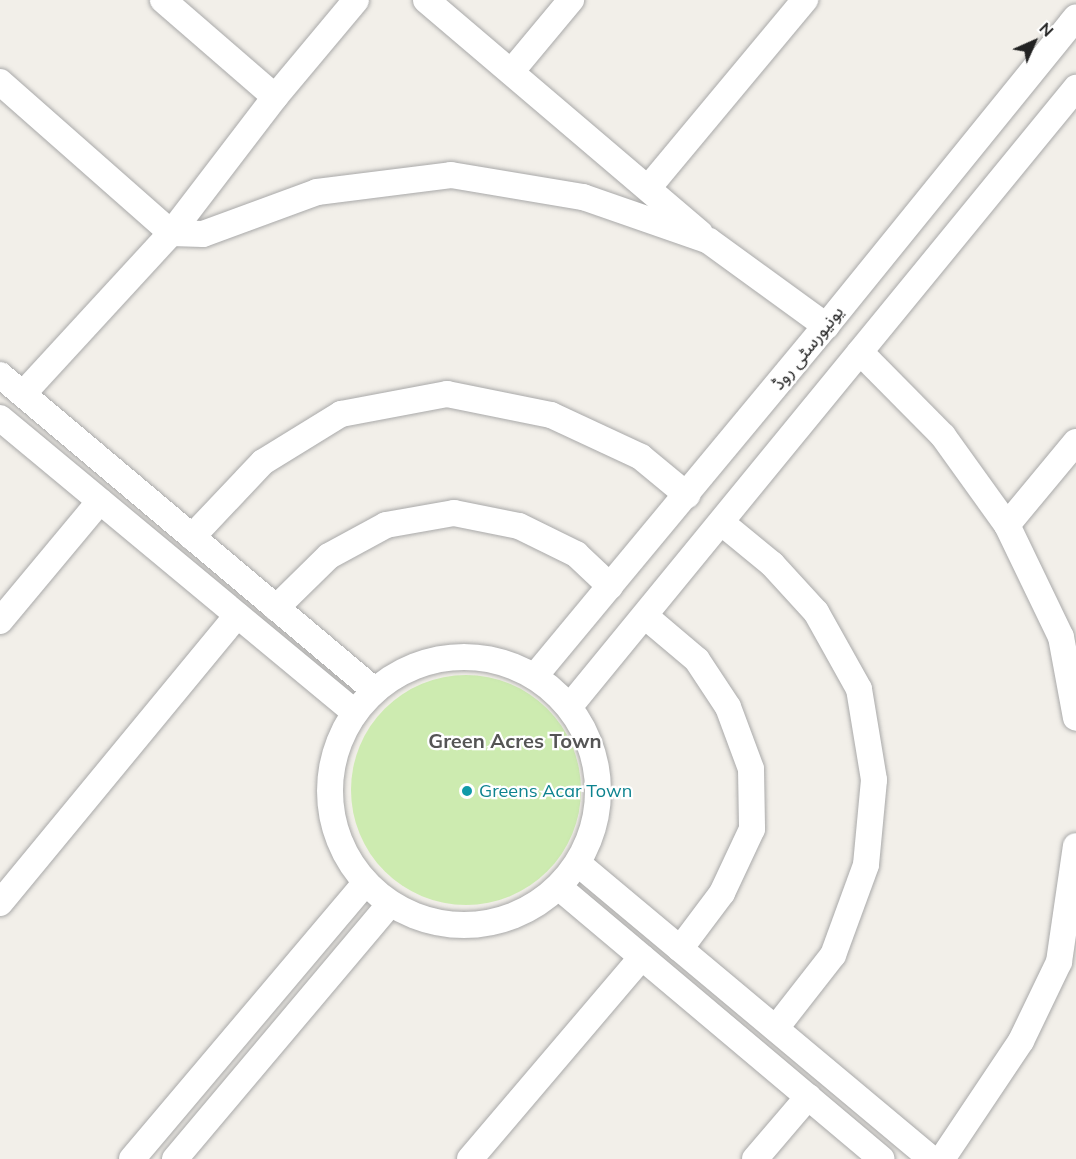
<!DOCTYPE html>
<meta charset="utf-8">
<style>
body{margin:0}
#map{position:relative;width:1076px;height:1159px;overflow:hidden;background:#f2efe9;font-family:Mulish,"Noto Sans Arabic",sans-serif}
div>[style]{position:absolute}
.grass>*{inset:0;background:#cdebb0}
.round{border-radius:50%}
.roads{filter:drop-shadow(0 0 2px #a9a9a9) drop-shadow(0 0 2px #a9a9a9)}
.street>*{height:26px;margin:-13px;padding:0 13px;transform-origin:13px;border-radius:13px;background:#fff}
.street>.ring{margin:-13px;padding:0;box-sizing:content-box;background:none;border:26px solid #fff;border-radius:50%}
.dots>*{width:16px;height:16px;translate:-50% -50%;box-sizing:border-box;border:3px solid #fff;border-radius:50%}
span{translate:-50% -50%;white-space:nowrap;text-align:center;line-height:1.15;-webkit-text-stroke:4.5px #fff;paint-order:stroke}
.street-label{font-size:18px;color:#222}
.culture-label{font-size:18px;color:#0d838f}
.left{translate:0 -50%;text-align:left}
.neighbourhood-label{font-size:20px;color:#555;font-weight:700}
.north{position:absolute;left:1004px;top:12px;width:60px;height:60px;-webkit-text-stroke:4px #fff;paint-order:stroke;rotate:45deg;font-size:16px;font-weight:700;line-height:24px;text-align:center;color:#222}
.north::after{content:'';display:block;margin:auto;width:21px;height:27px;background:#222;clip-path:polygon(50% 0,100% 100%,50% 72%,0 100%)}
</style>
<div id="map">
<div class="grass">
<i class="round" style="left:351px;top:675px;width:230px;height:230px"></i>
</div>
<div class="roads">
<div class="street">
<i style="left:163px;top:0;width:148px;rotate:40.9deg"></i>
<i style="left:426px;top:0;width:360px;rotate:40.4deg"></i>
<i style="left:511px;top:72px;width:94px;rotate:-50.2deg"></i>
<i style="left:0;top:82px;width:228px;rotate:41.4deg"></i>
<i style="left:171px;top:233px;width:32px;rotate:2deg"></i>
<i style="left:203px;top:234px;width:121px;rotate:-20.2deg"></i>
<i style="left:317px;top:192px;width:135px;rotate:-7.2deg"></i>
<i style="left:451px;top:175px;width:134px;rotate:9.5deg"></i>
<i style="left:583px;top:197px;width:133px;rotate:19.2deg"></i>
<i style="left:709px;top:241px;width:145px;rotate:36deg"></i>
<i style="left:649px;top:187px;width:244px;rotate:-50.2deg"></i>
<i style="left:860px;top:352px;width:118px;rotate:45.3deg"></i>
<i style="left:943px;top:436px;width:110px;rotate:54.3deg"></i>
<i style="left:1007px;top:525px;width:124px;rotate:64.3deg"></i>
<i style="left:1061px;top:637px;width:82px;rotate:79.5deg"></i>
<i style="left:0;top:375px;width:489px;rotate:40.1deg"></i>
<i style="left:23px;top:394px;width:219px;rotate:-47.4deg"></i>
<i style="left:171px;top:233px;width:171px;rotate:-52.6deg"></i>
<i style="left:275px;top:97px;width:126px;rotate:-50.1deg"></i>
<i style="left:0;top:418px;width:460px;rotate:39.7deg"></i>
<i style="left:722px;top:523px;width:65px;rotate:39.4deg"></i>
<i style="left:772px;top:564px;width:65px;rotate:47.5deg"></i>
<i style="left:816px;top:612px;width:88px;rotate:60.8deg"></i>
<i style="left:859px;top:689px;width:92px;rotate:80.6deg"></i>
<i style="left:874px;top:780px;width:85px;rotate:95.4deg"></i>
<i style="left:866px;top:865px;width:96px;rotate:110.1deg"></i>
<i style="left:833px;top:955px;width:93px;rotate:128deg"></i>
<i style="left:1007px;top:525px;width:108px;rotate:-50.3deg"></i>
<i style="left:192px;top:537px;width:103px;rotate:-46.6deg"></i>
<i style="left:263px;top:462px;width:92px;rotate:-31.6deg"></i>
<i style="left:341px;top:414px;width:108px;rotate:-10.7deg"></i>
<i style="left:447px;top:394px;width:106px;rotate:11.4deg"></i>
<i style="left:551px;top:415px;width:99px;rotate:25deg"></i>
<i style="left:641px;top:457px;width:60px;rotate:39.6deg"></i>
<i style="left:276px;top:608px;width:74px;rotate:-44.5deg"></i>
<i style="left:329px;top:556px;width:65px;rotate:-28.5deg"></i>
<i style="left:386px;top:525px;width:69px;rotate:-10deg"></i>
<i style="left:454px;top:513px;width:66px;rotate:11.3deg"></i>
<i style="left:519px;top:526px;width:64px;rotate:26.2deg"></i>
<i style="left:576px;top:554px;width:47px;rotate:43.3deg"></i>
<i style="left:645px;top:616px;width:68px;rotate:40.2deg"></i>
<i style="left:697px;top:660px;width:56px;rotate:56.6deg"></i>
<i style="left:728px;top:707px;width:66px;rotate:69.6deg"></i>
<i style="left:751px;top:769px;width:60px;rotate:89deg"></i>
<i style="left:752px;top:829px;width:71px;rotate:115.1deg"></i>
<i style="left:722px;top:893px;width:70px;rotate:126.9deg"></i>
<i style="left:0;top:621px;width:156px;rotate:-50.2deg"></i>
<i class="ring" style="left:330px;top:657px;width:242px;height:242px"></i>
<i style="left:535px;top:676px;width:455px;rotate:-50.3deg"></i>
<i style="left:826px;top:326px;width:397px;rotate:-51deg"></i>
<i style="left:570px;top:706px;width:799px;rotate:-50.69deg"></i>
<i style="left:581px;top:866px;width:456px;rotate:39.9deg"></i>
<i style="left:561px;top:889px;width:419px;rotate:40.1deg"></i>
<i style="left:0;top:903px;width:373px;rotate:-50.5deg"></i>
<i style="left:132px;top:1159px;width:361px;rotate:-49.8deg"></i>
<i style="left:175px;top:1159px;width:334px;rotate:-49.9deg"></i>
<i style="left:470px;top:1159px;width:265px;rotate:-49.6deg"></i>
<i style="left:755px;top:1159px;width:82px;rotate:-49.5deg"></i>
<i style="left:942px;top:1159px;width:142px;rotate:-56.2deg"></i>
<i style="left:1021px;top:1041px;width:88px;rotate:-64.3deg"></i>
<i style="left:1059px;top:962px;width:117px;rotate:-81.7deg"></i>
</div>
</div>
<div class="dots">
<i style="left:467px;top:791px;background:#0f9aa8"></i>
</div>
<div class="street-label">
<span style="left:808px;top:348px;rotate:-51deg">یونیورسٹی روڈ</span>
</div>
<div class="culture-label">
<span class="left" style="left:479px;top:791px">Greens Acar Town</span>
</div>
<div class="neighbourhood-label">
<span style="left:515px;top:740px">Green Acres Town</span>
</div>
<div class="north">N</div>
</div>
